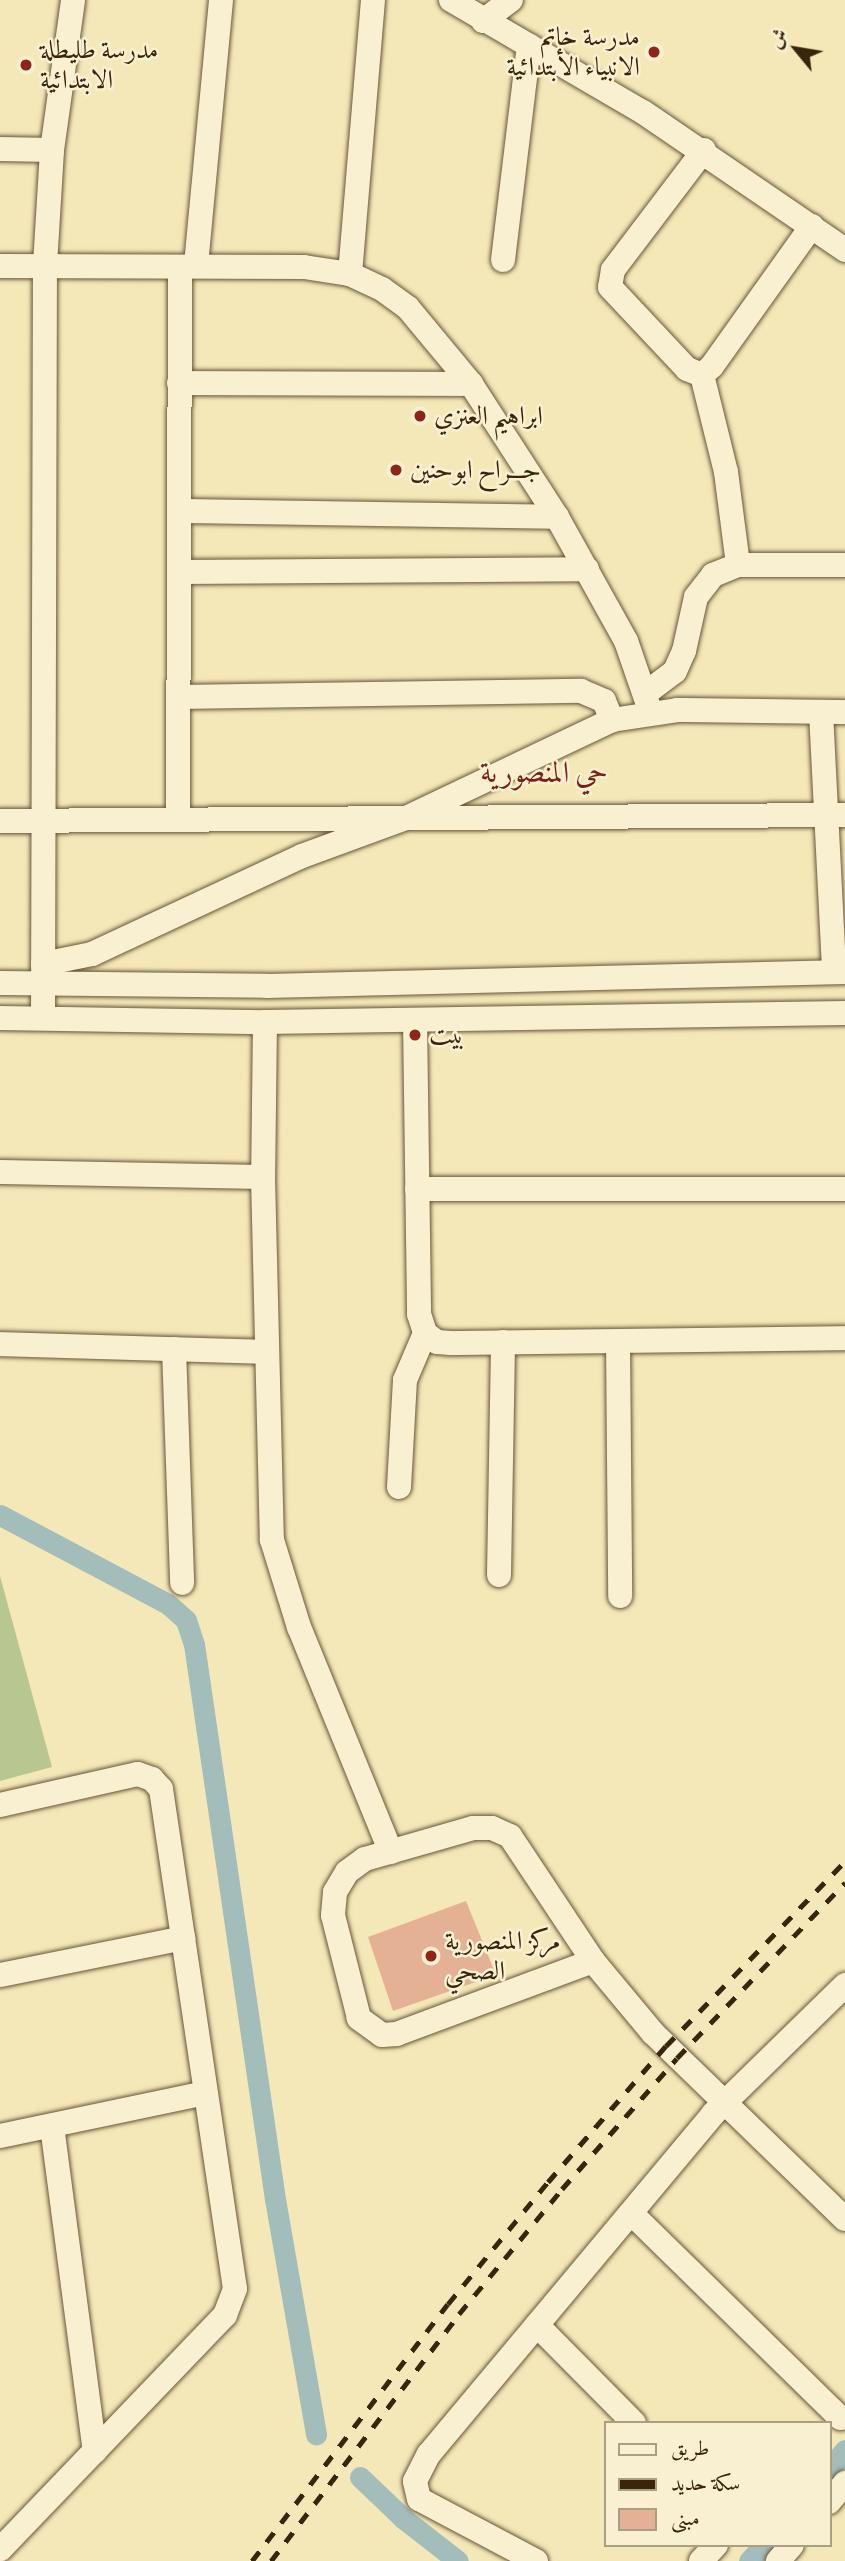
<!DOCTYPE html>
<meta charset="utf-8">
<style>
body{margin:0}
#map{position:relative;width:845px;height:2561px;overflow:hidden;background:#f5e8b8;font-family:Alegreya,Amiri,serif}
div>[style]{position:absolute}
.green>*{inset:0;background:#b8c692}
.canal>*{height:21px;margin:-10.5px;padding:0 10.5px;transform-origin:10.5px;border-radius:10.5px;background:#a3bdbb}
.building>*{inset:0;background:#e4b195}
.roads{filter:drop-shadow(0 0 2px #675637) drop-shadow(0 0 2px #675637)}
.minor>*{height:24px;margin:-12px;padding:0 12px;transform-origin:12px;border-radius:12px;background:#f8f0d1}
.rail>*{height:5px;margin-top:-2.5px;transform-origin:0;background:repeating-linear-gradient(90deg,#38250c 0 12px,transparent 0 24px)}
.dots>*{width:19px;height:19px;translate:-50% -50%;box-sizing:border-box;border:4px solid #f8f0d1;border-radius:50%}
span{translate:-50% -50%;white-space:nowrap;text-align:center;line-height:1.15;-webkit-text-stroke:5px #f8f0d1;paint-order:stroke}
.poi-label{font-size:26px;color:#38250c}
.right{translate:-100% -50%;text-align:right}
.left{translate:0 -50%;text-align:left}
.quarter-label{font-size:30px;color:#7a1f14}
.legend{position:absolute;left:604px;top:2421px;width:228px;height:126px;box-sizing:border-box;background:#f8f0d1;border:2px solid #ab9f82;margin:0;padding:9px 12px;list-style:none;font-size:21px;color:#38250c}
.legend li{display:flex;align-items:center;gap:14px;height:35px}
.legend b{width:35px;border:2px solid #ab9f82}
.north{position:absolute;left:761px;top:14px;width:70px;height:70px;-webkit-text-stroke:5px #f8f0d1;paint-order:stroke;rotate:300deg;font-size:19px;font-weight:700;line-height:28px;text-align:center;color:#38250c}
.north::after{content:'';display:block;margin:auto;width:24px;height:32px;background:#38250c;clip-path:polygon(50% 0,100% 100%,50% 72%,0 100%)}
</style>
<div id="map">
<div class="green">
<i style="clip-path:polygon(0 1576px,52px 1767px,0 1781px)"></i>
</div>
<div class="canal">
<i style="left:0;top:1515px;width:190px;rotate:27.9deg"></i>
<i style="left:168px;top:1604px;width:24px;rotate:42deg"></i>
<i style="left:186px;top:1620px;width:25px;rotate:72deg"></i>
<i style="left:194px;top:1644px;width:561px;rotate:81.7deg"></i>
<i style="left:275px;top:2199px;width:239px;rotate:80.1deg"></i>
<i style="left:829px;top:2469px;width:25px;rotate:-50deg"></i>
<i style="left:360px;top:2477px;width:61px;rotate:43.7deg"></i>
<i style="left:404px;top:2519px;width:68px;rotate:37.9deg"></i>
<i style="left:749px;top:2561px;width:22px;rotate:-47deg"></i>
</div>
<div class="building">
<i style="clip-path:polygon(466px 1901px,496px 1975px,393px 2011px,368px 1937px)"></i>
</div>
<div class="roads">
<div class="minor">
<i style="left:451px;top:0;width:222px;rotate:30.3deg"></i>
<i style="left:643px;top:112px;width:245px;rotate:34.3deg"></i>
<i style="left:483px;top:21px;width:35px;rotate:-37deg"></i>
<i style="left:0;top:149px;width:52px;rotate:1.1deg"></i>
<i style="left:704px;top:150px;width:151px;rotate:127.2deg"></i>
<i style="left:613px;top:270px;width:17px;rotate:100deg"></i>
<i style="left:610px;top:287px;width:112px;rotate:46.8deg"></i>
<i style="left:687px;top:369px;width:16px;rotate:22deg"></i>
<i style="left:702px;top:375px;width:13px;rotate:-42deg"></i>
<i style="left:712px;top:366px;width:172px;rotate:-54.5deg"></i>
<i style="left:503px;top:260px;width:216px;rotate:-83.1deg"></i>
<i style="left:196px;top:265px;width:266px;rotate:-84.6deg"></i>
<i style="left:0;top:266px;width:304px;rotate:0.2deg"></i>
<i style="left:304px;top:267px;width:47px;rotate:8.7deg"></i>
<i style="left:350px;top:274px;width:35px;rotate:25deg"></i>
<i style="left:382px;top:289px;width:32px;rotate:36deg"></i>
<i style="left:408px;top:308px;width:99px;rotate:50.3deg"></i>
<i style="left:471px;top:384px;width:158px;rotate:57.1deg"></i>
<i style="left:557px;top:517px;width:142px;rotate:60.9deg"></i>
<i style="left:626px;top:641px;width:76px;rotate:70.9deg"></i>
<i style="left:350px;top:274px;width:275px;rotate:-85.2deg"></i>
<i style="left:702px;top:375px;width:100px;rotate:76.1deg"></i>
<i style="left:726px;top:472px;width:94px;rotate:82.6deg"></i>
<i style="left:179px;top:383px;width:292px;rotate:0.2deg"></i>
<i style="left:181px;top:511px;width:376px;rotate:0.9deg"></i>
<i style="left:180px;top:572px;width:407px;rotate:-0.4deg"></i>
<i style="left:646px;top:693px;width:36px;rotate:-37deg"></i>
<i style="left:675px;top:671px;width:22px;rotate:-66deg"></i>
<i style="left:684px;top:651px;width:55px;rotate:-77.5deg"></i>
<i style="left:696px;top:597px;width:28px;rotate:-52deg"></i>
<i style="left:713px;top:575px;width:27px;rotate:-22deg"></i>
<i style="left:738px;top:565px;width:107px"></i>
<i style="left:179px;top:697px;width:402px;rotate:-0.9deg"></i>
<i style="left:581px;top:691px;width:25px;rotate:23deg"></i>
<i style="left:604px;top:701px;width:21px;rotate:67deg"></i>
<i style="left:821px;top:712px;width:260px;rotate:87.1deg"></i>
<i style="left:178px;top:820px;width:553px;rotate:-89.79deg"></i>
<i style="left:0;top:821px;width:845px;rotate:-0.41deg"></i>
<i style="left:43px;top:964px;width:50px;rotate:-11.5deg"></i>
<i style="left:92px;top:954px;width:232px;rotate:-25deg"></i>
<i style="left:302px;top:856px;width:111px;rotate:-20.1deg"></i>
<i style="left:406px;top:818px;width:228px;rotate:-25.4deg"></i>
<i style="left:612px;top:720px;width:66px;rotate:-8.7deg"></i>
<i style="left:677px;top:710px;width:168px;rotate:0.7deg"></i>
<i style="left:0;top:983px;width:267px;rotate:0.6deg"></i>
<i style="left:267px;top:986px;width:578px;rotate:-1.39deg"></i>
<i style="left:0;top:1018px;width:265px;rotate:0.9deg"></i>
<i style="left:265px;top:1022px;width:580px;rotate:-0.89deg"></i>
<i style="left:43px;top:1018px;width:753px;rotate:-89.85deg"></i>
<i style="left:45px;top:265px;width:115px;rotate:-86.5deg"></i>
<i style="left:52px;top:150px;width:151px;rotate:-82deg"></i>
<i style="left:415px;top:1020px;width:294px;rotate:89.2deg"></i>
<i style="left:419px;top:1314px;width:20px;rotate:72deg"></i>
<i style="left:425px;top:1333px;width:15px;rotate:37deg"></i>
<i style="left:437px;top:1342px;width:14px;rotate:4deg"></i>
<i style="left:451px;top:1343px;width:394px;rotate:-0.7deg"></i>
<i style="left:265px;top:1022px;width:155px;rotate:90.7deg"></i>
<i style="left:263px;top:1177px;width:363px;rotate:88.6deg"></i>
<i style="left:272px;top:1540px;width:91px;rotate:72.8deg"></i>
<i style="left:299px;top:1627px;width:243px;rotate:67.8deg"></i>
<i style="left:0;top:1172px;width:263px;rotate:1.1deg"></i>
<i style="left:417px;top:1189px;width:428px"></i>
<i style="left:618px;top:1342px;width:254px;rotate:89.5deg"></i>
<i style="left:0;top:1344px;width:266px;rotate:1.7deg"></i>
<i style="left:174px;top:1349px;width:234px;rotate:88deg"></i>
<i style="left:399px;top:1487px;width:107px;rotate:-86.8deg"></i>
<i style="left:405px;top:1380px;width:51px;rotate:-66.9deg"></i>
<i style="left:499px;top:1575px;width:233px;rotate:-89deg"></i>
<i style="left:0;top:1805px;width:141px;rotate:-12.7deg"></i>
<i style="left:138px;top:1774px;width:15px;rotate:20deg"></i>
<i style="left:152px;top:1779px;width:13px;rotate:48deg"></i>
<i style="left:161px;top:1789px;width:505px;rotate:81.58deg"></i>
<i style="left:235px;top:2289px;width:28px;rotate:111deg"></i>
<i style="left:225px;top:2315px;width:325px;rotate:133.8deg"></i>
<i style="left:593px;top:1961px;width:209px;rotate:159.6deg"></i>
<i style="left:397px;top:2034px;width:15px;rotate:176deg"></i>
<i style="left:382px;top:2035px;width:29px;rotate:-144deg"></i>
<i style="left:359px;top:2018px;width:106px;rotate:-104.2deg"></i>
<i style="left:333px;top:1915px;width:23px;rotate:-85deg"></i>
<i style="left:335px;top:1892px;width:23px;rotate:-59deg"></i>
<i style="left:347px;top:1872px;width:22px;rotate:-36deg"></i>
<i style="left:365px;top:1859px;width:112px;rotate:-16deg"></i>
<i style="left:473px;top:1828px;width:19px"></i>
<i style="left:492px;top:1828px;width:20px;rotate:24deg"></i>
<i style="left:510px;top:1836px;width:150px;rotate:56.4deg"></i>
<i style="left:593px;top:1961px;width:94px;rotate:50.2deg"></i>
<i style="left:653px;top:2033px;width:267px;rotate:44.1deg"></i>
<i style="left:0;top:1975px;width:187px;rotate:-11.4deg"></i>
<i style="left:52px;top:2126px;width:328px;rotate:82.5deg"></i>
<i style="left:0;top:2136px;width:210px;rotate:-11.8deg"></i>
<i style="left:631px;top:2213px;width:293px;rotate:44.4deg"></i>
<i style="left:537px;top:2325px;width:138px;rotate:45.3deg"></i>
<i style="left:829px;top:2502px;width:25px;rotate:-50deg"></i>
<i style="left:536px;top:2561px;width:132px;rotate:-152.1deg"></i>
<i style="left:419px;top:2499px;width:18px;rotate:-103deg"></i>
<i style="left:415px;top:2481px;width:30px;rotate:-63deg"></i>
<i style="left:429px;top:2454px;width:443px;rotate:-50.1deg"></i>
<i style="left:713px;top:2114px;width:185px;rotate:-44.3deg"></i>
<i style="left:701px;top:2561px;width:22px;rotate:-47deg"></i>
<i style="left:778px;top:2561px;width:21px;rotate:-49deg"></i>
</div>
</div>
<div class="rail">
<i style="left:252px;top:2561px;width:323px;rotate:-52.7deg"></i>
<i style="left:448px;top:2304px;width:158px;rotate:-50.7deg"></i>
<i style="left:548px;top:2182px;width:180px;rotate:-49.1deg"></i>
<i style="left:666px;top:2046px;width:257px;rotate:-45.9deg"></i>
<i style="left:271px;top:2561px;width:310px;rotate:-52.7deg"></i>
<i style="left:459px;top:2314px;width:162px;rotate:-50.5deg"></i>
<i style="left:562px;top:2189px;width:174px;rotate:-48.7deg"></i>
<i style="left:677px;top:2058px;width:243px;rotate:-46.2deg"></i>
</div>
<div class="dots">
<i style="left:654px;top:52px;background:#8f2418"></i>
<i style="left:26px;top:65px;background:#8f2418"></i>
<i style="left:420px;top:416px;background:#8f2418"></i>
<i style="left:396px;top:470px;background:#8f2418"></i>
<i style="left:415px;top:1035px;background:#8f2418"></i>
<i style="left:431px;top:1956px;background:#8f2418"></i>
</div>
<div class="poi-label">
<span class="right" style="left:640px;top:52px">مدرسة خاتم<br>الانبياء الأبتدائية</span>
<span class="left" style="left:40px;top:65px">مدرسة طليطلة<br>الابتدائية</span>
<span class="left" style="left:434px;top:416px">ابراهيم العنزي</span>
<span class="left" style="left:410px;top:470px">جـــراح ابوحنين</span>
<span class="left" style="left:429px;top:1035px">بيت</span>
<span class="left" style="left:445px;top:1956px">مركز المنصورية<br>الصحي</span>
</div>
<div class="quarter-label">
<span style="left:544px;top:772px">حي المنصورية</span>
</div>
<ul class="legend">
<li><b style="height:9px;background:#f8f0d1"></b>طريق</li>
<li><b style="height:9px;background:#38250c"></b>سكة حديد</li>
<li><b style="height:19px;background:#e4b195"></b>مبنى</li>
</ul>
<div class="north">ش</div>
</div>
